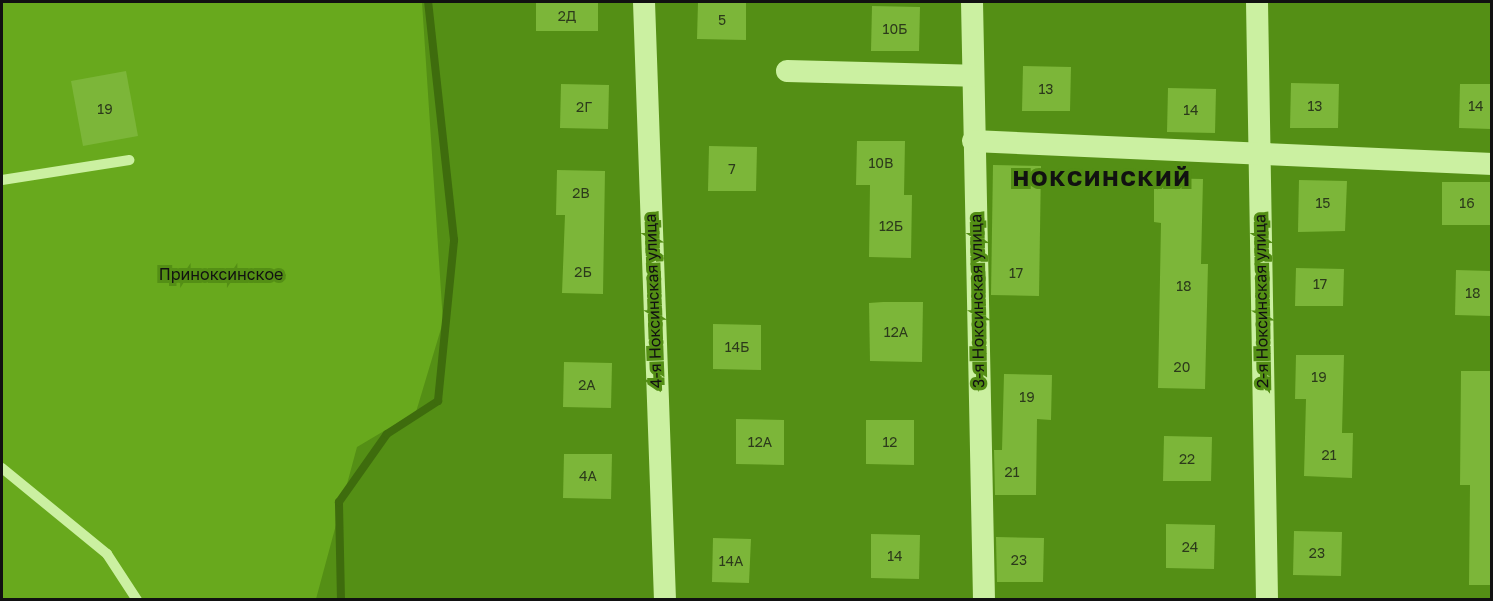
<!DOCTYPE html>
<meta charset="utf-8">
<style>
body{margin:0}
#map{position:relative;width:1493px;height:601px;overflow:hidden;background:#548f15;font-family:"Golos Text",sans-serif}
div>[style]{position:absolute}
.green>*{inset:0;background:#68a91d}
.stream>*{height:8px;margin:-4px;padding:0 4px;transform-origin:4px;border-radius:4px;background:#3e6c0d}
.building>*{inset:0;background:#7cb639}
.lane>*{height:10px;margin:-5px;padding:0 5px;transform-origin:5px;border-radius:5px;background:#cbf0a1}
.street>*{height:22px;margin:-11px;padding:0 11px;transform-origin:11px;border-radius:11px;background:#cbf0a1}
span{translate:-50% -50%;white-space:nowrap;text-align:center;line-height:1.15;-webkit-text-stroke:6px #548f15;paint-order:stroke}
.number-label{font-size:14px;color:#2c3a1b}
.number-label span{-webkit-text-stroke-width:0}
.park-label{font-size:16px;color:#111}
.street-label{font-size:16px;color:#111}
.district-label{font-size:22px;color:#111;font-weight:700;letter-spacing:1.5px}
.frame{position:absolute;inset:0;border:3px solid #111;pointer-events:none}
</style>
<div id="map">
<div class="green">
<i style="clip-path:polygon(2px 2px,422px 2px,443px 322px,416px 412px,357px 447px,316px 599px,2px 599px)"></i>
</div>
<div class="stream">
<i style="left:341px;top:600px;width:98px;rotate:-91.2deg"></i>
<i style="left:339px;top:502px;width:83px;rotate:-54.8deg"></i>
<i style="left:387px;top:434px;width:61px;rotate:-32.9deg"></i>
<i style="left:438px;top:401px;width:162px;rotate:-84.3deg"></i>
<i style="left:454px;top:240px;width:239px;rotate:-96.2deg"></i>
</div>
<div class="building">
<i style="clip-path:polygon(536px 2px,598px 2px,598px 31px,536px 31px)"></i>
<i style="clip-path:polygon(698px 2px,746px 2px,746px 40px,697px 39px)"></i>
<i style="clip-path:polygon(872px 6px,920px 7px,919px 51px,871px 51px)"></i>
<i style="clip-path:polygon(1023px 66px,1071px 67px,1070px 111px,1022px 111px)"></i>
<i style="clip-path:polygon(126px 71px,138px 136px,83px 146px,71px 81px)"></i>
<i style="clip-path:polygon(1291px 83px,1339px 84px,1338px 128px,1290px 128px)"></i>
<i style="clip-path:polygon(561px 84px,609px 85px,608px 129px,560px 128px)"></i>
<i style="clip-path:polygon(1460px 84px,1491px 84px,1491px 129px,1459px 128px)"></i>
<i style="clip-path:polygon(1168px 88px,1216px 89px,1215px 133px,1167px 132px)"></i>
<i style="clip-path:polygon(857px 141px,905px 141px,904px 195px,912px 195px,911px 258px,869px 257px,870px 185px,856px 185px)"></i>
<i style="clip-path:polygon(709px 146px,757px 147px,756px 191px,708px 191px)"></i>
<i style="clip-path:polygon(993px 165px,1041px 166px,1039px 296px,991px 295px)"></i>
<i style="clip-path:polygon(557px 170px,605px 171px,603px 294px,562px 293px,565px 215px,556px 215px)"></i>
<i style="clip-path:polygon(1154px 178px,1203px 179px,1201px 264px,1208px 264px,1205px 389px,1158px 388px,1161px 223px,1154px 222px)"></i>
<i style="clip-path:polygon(1299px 180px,1347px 181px,1345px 231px,1298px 232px)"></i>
<i style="clip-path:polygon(1442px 182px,1491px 182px,1491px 225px,1442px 225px)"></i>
<i style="clip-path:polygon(1296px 268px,1344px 269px,1343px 306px,1295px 306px)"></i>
<i style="clip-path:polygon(1456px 270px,1491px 271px,1491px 316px,1455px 315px)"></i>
<i style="clip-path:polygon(883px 302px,923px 302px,922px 362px,870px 361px,869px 303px)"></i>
<i style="clip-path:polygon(713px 324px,761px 325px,761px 370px,713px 369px)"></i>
<i style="clip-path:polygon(1296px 355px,1344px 355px,1342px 433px,1353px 433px,1352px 478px,1304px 476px,1306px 399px,1295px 399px)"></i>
<i style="clip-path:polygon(564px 362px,612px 363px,611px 408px,563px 407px)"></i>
<i style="clip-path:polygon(1461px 371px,1491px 371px,1491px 585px,1469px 585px,1470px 485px,1460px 485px)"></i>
<i style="clip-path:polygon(1004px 374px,1052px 375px,1051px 420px,1037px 419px,1036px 495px,995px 495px,994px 450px,1002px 450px)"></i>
<i style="clip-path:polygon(736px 419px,784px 420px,784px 465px,736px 464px)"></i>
<i style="clip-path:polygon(866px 420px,914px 420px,914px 465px,866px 464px)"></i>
<i style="clip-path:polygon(1164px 436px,1212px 437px,1211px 481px,1163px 481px)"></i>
<i style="clip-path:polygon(564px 454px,612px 454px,611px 499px,563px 498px)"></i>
<i style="clip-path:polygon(1166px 524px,1215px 525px,1214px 569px,1166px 568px)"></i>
<i style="clip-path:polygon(1294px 531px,1342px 532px,1341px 576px,1293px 575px)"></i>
<i style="clip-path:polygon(871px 534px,920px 535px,919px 579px,871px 578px)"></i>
<i style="clip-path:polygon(996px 537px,1044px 538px,1043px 582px,997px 582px)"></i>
<i style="clip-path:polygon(713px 538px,751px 539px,749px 583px,712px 582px)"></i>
</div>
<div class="lane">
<i style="left:2px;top:180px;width:129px;rotate:-8.9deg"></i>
<i style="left:2px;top:468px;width:136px;rotate:39.3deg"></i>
<i style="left:107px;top:554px;width:55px;rotate:56.9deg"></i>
</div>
<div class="street">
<i style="left:644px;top:2px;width:598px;rotate:87.99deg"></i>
<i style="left:972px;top:2px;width:598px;rotate:88.85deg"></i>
<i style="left:1257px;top:2px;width:598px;rotate:89.04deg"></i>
<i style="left:787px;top:71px;width:186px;rotate:1.5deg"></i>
<i style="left:973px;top:141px;width:520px;rotate:2.54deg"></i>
</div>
<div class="number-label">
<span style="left:567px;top:16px">2Д</span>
<span style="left:722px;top:20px">5</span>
<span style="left:895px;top:29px">10Б</span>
<span style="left:1046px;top:89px">13</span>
<span style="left:1315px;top:106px">13</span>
<span style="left:1476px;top:106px">14</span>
<span style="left:584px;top:107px">2Г</span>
<span style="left:105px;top:109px">19</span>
<span style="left:1191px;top:110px">14</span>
<span style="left:881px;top:163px">10В</span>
<span style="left:732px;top:169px">7</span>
<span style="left:581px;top:193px">2В</span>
<span style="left:1323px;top:203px">15</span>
<span style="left:1467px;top:203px">16</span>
<span style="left:891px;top:226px">12Б</span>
<span style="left:583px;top:272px">2Б</span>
<span style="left:1016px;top:273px">17</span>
<span style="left:1320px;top:284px">17</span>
<span style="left:1184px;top:286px">18</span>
<span style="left:1473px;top:293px">18</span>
<span style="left:896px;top:332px">12А</span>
<span style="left:737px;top:347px">14Б</span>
<span style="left:1182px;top:367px">20</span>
<span style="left:1319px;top:377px">19</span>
<span style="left:587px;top:385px">2А</span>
<span style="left:1027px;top:397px">19</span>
<span style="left:760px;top:442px">12А</span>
<span style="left:890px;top:442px">12</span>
<span style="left:1329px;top:455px">21</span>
<span style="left:1187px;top:459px">22</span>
<span style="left:1012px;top:472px">21</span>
<span style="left:588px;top:476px">4А</span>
<span style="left:1190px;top:547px">24</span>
<span style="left:1317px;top:553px">23</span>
<span style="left:895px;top:556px">14</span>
<span style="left:1019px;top:560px">23</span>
<span style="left:731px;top:561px">14А</span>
</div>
<div class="park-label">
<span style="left:221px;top:274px">Приноксинское</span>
</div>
<div class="street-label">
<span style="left:653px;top:301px;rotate:-92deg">4-я Ноксинская улица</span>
<span style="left:977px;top:301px;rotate:-91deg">3-я Ноксинская улица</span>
<span style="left:1261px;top:301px;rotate:-91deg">2-я Ноксинская улица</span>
</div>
<div class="district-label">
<span style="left:1102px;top:178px">НОКСИНСКИЙ</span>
</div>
<div class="frame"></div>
</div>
